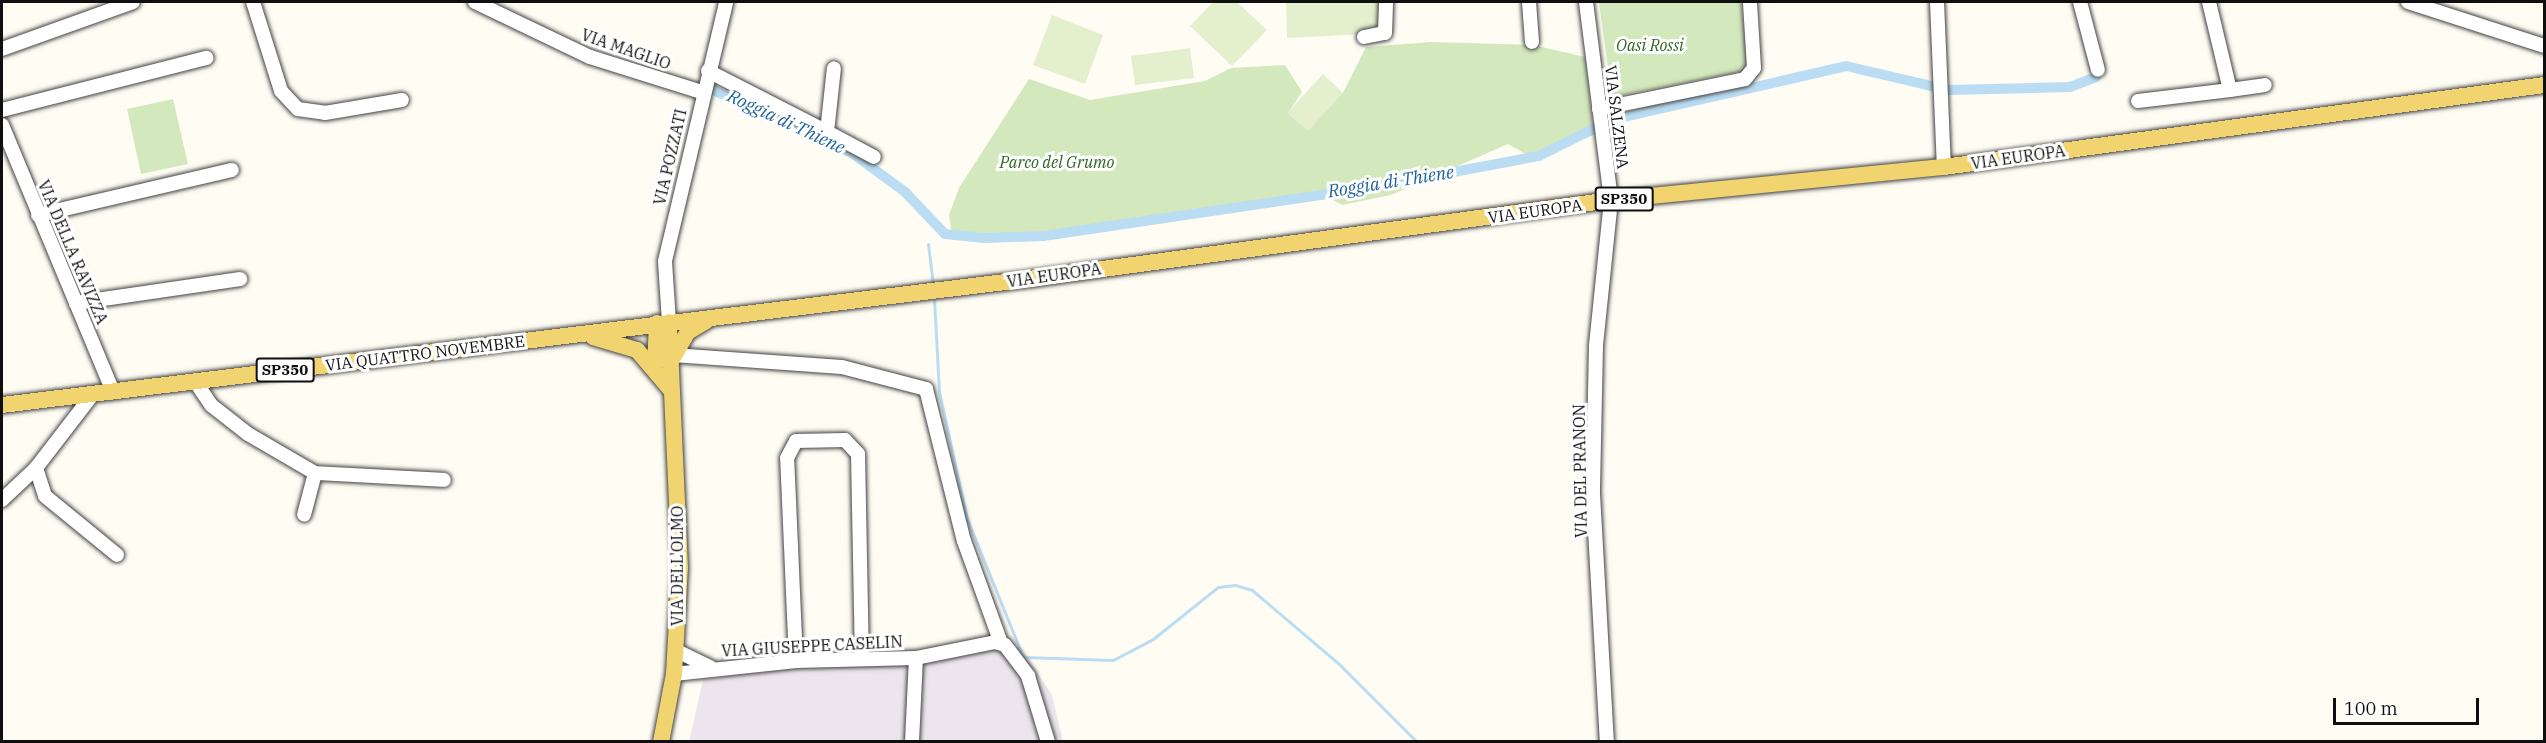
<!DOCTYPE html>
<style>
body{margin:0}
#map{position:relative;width:2546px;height:743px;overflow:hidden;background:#fefcf3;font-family:"IBM Plex Serif",serif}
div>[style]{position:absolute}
.industrial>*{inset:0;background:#ece5ed}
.green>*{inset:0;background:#d3e8bd}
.pitch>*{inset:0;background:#e4efce}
.stream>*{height:3px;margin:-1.5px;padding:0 1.5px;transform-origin:1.5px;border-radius:1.5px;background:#baddf3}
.canal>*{height:10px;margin:-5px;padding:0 5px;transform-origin:5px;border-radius:5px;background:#baddf3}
.roads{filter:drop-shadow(0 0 2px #424242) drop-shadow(0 0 2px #424242)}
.minor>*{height:14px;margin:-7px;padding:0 7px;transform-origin:7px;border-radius:7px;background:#fff}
.major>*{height:16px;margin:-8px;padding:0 8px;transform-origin:8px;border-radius:8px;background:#f1d470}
span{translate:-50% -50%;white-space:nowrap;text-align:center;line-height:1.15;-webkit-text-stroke:6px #fff;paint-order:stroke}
.shield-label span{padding:2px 4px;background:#fff;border:2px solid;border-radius:4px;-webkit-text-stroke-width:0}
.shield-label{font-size:15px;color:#0f0f0f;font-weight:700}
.park-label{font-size:16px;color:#2f6522;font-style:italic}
.street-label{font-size:16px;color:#0f0f0f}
.water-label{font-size:18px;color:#1e639c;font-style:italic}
.frame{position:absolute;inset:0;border:3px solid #0f0f0f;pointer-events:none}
.scale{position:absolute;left:2333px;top:698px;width:146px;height:27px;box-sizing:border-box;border:3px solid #0f0f0f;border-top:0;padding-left:8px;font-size:18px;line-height:21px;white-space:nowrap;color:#0f0f0f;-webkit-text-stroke:4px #fff;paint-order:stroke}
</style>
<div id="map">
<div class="industrial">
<i style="clip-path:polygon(1021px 647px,1052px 695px,1063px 741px,689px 742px,703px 680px,820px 659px)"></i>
</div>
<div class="green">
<i style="clip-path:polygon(1599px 2px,1741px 2px,1748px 70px,1612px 97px)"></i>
<i style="clip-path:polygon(1432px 42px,1533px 45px,1585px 57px,1594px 135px,1529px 156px,1508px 144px,1391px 195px,1342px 205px,1317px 191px,1065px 232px,952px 235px,949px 215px,959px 188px,1029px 79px,1090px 100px,1205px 81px,1231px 68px,1285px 65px,1302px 92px,1288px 113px,1343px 93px,1366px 47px)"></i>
<i style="clip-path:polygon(173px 99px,188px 164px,141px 174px,127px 109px)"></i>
</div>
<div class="pitch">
<i style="clip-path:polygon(1213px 2px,1237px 2px,1267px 30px,1232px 66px,1190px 26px)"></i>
<i style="clip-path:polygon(1286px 2px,1383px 2px,1385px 33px,1287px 38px)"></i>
<i style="clip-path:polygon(1052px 15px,1103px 35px,1085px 84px,1033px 65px)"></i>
<i style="clip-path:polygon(1190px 48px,1194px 78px,1135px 85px,1131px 56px)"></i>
<i style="clip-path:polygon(1323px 74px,1343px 93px,1308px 131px,1287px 113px)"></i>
</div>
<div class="stream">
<i style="left:928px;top:244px;width:38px;rotate:83deg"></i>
<i style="left:934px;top:299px;width:93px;rotate:86.9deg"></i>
<i style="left:939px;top:392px;width:130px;rotate:77.6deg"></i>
<i style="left:967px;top:519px;width:149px;rotate:67.9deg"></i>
<i style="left:1023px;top:657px;width:90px;rotate:1.9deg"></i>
<i style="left:1113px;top:660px;width:45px;rotate:-27.7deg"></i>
<i style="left:1153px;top:639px;width:83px;rotate:-38.7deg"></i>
<i style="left:1218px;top:587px;width:17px;rotate:-7deg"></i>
<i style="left:1235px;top:585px;width:18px;rotate:16deg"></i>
<i style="left:1252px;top:590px;width:114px;rotate:40.4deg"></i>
<i style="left:1339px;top:664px;width:110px;rotate:45deg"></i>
</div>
<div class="canal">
<i style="left:713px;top:90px;width:153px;rotate:24.4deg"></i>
<i style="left:852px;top:153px;width:66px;rotate:36.3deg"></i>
<i style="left:905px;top:192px;width:58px;rotate:46.4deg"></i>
<i style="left:945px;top:234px;width:40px;rotate:5.7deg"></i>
<i style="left:985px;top:238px;width:58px;rotate:-2deg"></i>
<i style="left:1043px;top:236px;width:330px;rotate:-8.4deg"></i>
<i style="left:1369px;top:188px;width:173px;rotate:-10.7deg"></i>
<i style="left:1539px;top:156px;width:80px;rotate:-26.6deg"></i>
<i style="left:1611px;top:120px;width:241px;rotate:-12.9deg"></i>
<i style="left:1846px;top:66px;width:106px;rotate:13.1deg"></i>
<i style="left:1949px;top:90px;width:121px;rotate:-1.4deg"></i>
<i style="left:2070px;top:87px;width:28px;rotate:-21deg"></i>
</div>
<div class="roads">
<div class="minor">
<i style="left:253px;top:2px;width:93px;rotate:72.5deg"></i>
<i style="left:281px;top:91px;width:25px;rotate:47deg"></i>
<i style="left:298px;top:109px;width:27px;rotate:8deg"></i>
<i style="left:325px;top:113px;width:78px;rotate:-9.6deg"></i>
<i style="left:475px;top:2px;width:127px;rotate:25.6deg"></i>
<i style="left:590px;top:57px;width:117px;rotate:17.4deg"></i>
<i style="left:1529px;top:2px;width:40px;rotate:85.7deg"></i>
<i style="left:1586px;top:2px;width:200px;rotate:82.8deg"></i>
<i style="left:1611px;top:200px;width:146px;rotate:95.9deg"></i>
<i style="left:1596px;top:345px;width:149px;rotate:91.2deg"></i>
<i style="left:1593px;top:494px;width:248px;rotate:86.8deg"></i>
<i style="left:1937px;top:2px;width:165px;rotate:87.6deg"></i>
<i style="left:2080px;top:2px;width:70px;rotate:75.2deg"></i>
<i style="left:2209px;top:2px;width:90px;rotate:76.6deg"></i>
<i style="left:2230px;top:90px;width:35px;rotate:-8deg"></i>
<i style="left:2408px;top:2px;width:143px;rotate:17.9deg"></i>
<i style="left:1364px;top:37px;width:21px;rotate:-11deg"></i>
<i style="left:1385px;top:33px;width:31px;rotate:-88deg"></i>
<i style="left:2px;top:49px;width:139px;rotate:-19.7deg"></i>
<i style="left:708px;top:71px;width:134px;rotate:27.1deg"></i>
<i style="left:827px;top:132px;width:64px;rotate:-83.8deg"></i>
<i style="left:2138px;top:101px;width:93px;rotate:-6.8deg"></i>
<i style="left:1599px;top:109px;width:149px;rotate:-11.6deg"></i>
<i style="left:1745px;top:79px;width:14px;rotate:-51deg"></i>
<i style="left:1754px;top:68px;width:66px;rotate:-93.5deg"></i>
<i style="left:2px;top:110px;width:211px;rotate:-14.3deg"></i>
<i style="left:2px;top:125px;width:289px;rotate:67.4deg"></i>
<i style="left:827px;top:132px;width:53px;rotate:28deg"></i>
<i style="left:38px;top:215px;width:199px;rotate:-13.1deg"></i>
<i style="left:76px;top:303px;width:166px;rotate:-8.3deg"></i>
<i style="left:669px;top:322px;width:61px;rotate:-93.8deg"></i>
<i style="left:665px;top:261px;width:266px;rotate:-76.7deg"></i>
<i style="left:673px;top:355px;width:169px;rotate:4.1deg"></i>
<i style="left:842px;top:367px;width:87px;rotate:14.7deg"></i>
<i style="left:926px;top:389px;width:157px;rotate:76deg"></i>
<i style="left:964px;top:541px;width:109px;rotate:70.1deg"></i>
<i style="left:195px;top:381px;width:29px;rotate:56deg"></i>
<i style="left:211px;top:405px;width:47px;rotate:38.1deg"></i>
<i style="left:248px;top:434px;width:78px;rotate:30.2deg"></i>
<i style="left:315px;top:473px;width:43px;rotate:104.7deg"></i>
<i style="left:36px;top:468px;width:29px;rotate:72deg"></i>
<i style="left:45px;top:496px;width:93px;rotate:39.3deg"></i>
<i style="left:315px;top:473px;width:129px;rotate:3.1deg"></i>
<i style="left:2px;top:500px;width:47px;rotate:-43.3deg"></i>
<i style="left:36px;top:468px;width:93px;rotate:-52.4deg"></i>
<i style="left:677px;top:651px;width:37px;rotate:26deg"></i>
<i style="left:796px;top:661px;width:203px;rotate:-92.5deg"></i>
<i style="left:787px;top:458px;width:19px;rotate:-62deg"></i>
<i style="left:796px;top:441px;width:49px;rotate:-1.2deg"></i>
<i style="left:845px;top:440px;width:19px;rotate:47deg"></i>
<i style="left:858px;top:454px;width:205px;rotate:88.9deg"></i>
<i style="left:674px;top:674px;width:123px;rotate:-6.1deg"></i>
<i style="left:796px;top:661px;width:120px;rotate:-1.4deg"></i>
<i style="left:916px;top:658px;width:81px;rotate:-11.4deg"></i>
<i style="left:995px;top:642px;width:10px;rotate:17deg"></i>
<i style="left:1005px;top:645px;width:39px;rotate:53deg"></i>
<i style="left:1028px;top:676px;width:69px;rotate:73.1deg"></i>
<i style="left:912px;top:742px;width:84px;rotate:-87.3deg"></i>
</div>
<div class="major">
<i style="left:593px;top:337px;width:46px;rotate:16.5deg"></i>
<i style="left:637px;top:350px;width:51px;rotate:49.8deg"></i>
<i style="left:671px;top:361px;width:34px;rotate:-60deg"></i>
<i style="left:688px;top:332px;width:21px;rotate:-31deg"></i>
<i style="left:655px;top:366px;width:43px;rotate:-87.3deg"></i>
<i style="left:2px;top:405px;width:1028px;rotate:-6.99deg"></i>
<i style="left:1022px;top:280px;width:594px;rotate:-7.73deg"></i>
<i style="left:1611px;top:200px;width:335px;rotate:-5.7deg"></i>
<i style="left:1944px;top:167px;width:606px;rotate:-7.78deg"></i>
<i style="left:661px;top:742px;width:69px;rotate:-79.2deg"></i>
<i style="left:674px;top:674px;width:106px;rotate:-86.8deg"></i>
<i style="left:680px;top:568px;width:246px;rotate:-92.6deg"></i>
</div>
</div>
<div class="shield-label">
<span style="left:1624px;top:199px">SP350</span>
<span style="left:285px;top:370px">SP350</span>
</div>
<div class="park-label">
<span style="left:1650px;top:45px">Oasi Rossi</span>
<span style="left:1057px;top:162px">Parco del Grumo</span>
</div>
<div class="street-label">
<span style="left:626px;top:49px;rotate:19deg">VIA MAGLIO</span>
<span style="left:1617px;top:117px;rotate:83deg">VIA SALZENA</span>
<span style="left:670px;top:157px;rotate:-77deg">VIA POZZATI</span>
<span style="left:2018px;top:157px;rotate:-8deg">VIA EUROPA</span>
<span style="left:1535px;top:211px;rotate:-8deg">VIA EUROPA</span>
<span style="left:73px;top:252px;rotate:67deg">VIA DELLA RAVIZZA</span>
<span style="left:1054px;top:275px;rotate:-8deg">VIA EUROPA</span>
<span style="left:425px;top:353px;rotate:-7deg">VIA QUATTRO NOVEMBRE</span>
<span style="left:1580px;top:471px;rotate:-91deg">VIA DEL PRANON</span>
<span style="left:677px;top:566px;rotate:-90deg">VIA DELL'OLMO</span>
<span style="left:812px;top:646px;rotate:-3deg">VIA GIUSEPPE CASELIN</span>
</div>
<div class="water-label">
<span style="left:786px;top:122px;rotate:25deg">Roggia di Thiene</span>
<span style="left:1391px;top:182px;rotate:-9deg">Roggia di Thiene</span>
</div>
<div class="frame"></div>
<div class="scale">100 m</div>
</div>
